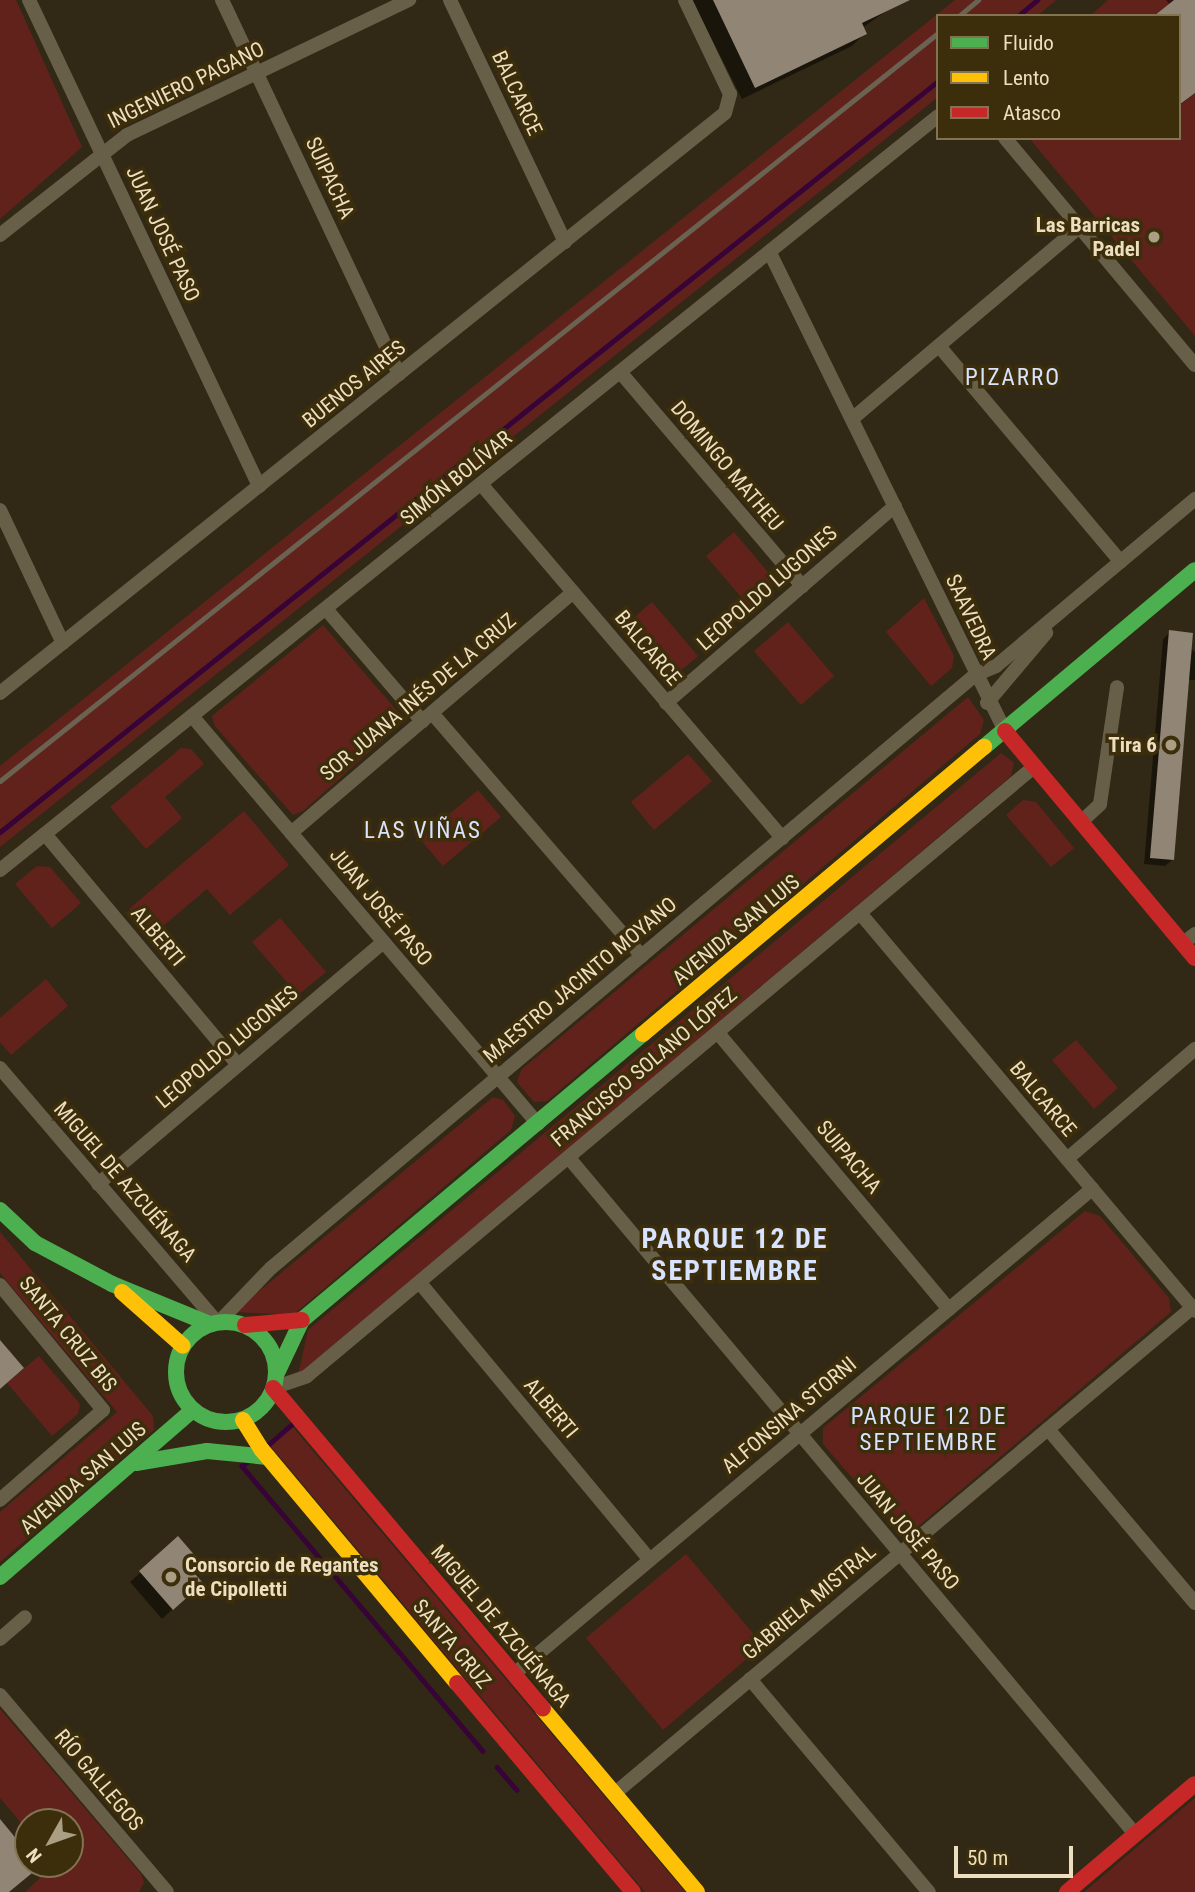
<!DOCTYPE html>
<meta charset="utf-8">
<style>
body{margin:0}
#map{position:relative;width:1195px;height:1892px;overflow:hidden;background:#312916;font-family:"Roboto Condensed",sans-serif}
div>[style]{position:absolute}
.green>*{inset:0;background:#62221c}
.shadow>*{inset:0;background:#0007}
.stream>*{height:4.5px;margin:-2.25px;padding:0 2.25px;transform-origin:2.25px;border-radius:2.25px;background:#380438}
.building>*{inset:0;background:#918575}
.street>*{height:14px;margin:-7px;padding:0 7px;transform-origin:7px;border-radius:7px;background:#675f48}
.fast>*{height:16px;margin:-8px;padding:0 8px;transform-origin:8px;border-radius:8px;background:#4caf50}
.fast>.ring{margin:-8px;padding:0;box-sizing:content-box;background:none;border:16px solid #4caf50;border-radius:50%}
.slow>*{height:16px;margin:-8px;padding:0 8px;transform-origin:8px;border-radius:8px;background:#ffc107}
.jam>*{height:16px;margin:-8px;padding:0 8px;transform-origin:8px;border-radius:8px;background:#c62828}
.rail>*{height:4.5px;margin:-2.25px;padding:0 2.25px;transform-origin:2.25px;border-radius:2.25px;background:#6b6351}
.dots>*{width:19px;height:19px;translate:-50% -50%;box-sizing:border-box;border:4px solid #3c2e0b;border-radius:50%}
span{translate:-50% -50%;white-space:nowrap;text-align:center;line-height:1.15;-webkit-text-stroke:7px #3c2e0b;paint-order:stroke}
.street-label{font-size:21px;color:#ecdebe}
.poi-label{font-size:21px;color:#ecdebe;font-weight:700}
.right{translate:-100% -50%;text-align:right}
.left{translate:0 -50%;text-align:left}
.neighbourhood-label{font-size:23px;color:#d7e3ff;letter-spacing:2px}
.district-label{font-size:28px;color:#d7e3ff;font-weight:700;letter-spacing:2px}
.legend{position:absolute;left:936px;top:14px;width:245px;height:126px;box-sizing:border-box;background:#3c2e0b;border:2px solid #827453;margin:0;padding:9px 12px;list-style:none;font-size:21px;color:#ecdebe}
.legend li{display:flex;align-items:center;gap:14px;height:35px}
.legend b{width:35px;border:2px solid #827453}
.north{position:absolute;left:14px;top:1808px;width:70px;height:70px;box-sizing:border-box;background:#3c2e0b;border:2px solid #827453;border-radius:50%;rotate:230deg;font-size:19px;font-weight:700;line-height:28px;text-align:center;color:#ecdebe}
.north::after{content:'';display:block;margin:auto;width:24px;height:32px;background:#ab9f83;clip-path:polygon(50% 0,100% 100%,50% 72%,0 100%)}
.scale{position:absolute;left:954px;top:1846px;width:119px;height:32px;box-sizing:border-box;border:4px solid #ecdebe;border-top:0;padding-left:9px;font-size:21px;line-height:24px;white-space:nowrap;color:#ecdebe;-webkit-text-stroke:5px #3c2e0b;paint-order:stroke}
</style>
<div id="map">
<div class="green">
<i style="clip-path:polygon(0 0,16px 0,82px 147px,0 219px)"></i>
<i style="clip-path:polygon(955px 0,1056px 0,1037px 16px,938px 16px,938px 97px,0 847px,0 766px)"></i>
<i style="clip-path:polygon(1108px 0,1195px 0,1195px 336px,1029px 138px,1179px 138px,1179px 16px,1090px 16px)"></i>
<i style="clip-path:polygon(734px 532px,773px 578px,772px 592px,752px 610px,706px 556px)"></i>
<i style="clip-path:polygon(924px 598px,954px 656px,952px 668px,931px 686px,886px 632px)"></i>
<i style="clip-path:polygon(652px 602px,698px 656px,677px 674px,664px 673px,624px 626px)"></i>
<i style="clip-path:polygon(788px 622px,834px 676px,801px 705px,754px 651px)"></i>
<i style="clip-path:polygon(323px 625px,405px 720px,303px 811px,293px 815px,215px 726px,212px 716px)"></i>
<i style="clip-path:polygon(968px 697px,984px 720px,980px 734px,547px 1101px,534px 1102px,517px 1082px,521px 1070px)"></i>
<i style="clip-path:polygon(181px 748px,191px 749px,204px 764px,165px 797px,182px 818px,146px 849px,110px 807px)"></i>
<i style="clip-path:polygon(1001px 753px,1014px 763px,1011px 776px,298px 1375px,308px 1330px)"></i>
<i style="clip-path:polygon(688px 754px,712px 781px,654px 830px,631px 802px)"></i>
<i style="clip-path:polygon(478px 790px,501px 817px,443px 866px,420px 839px)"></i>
<i style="clip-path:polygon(1023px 800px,1036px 802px,1074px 848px,1051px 867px,1006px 815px)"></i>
<i style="clip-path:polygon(244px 811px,289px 865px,230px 915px,207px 889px,151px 936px,129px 909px)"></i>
<i style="clip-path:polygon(37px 866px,50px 867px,81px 903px,52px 928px,15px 884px)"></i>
<i style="clip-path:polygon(280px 918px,326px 972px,298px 995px,252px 942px)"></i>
<i style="clip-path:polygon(46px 979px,68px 1006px,11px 1055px,0 1042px,0 1018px)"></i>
<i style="clip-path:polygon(1076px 1040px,1118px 1088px,1094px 1109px,1052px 1060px)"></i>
<i style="clip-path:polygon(493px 1097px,503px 1100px,515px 1116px,511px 1130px,293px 1315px,234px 1312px)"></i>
<i style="clip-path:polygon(1085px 1211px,1100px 1216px,1169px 1298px,1171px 1312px,915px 1529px,899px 1532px,823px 1444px,823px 1428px)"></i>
<i style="clip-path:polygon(0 1232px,153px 1416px,154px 1430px,0 1562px,0 1512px,117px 1412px,0 1273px)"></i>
<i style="clip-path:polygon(39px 1356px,80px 1404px,78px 1414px,52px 1436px,7px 1383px)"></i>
<i style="clip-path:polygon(291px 1425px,685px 1892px,645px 1892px,269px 1444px)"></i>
<i style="clip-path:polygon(686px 1554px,763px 1645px,663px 1730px,586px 1638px)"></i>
<i style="clip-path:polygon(0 1709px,141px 1874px,144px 1882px,139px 1892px,25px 1892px,55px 1864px,70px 1864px,70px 1822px,28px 1822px,28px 1831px,0 1798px)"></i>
<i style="clip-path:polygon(1195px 1798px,1195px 1892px,1084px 1892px)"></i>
</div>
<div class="shadow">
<i style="clip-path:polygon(692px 0,902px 0,862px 28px,865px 33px,852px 46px,742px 99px)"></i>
<i style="clip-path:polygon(1166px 0,1195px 0,1195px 93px,1179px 106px,1179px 16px)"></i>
<i style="clip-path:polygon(1170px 632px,1195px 652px,1195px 680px,1187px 680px,1172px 860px,1165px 866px,1144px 864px,1163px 639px)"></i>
<i style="clip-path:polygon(178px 1539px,190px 1593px,162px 1619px,130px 1582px)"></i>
</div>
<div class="stream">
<i style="left:1018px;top:16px;width:25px;rotate:-40deg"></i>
<i style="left:0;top:832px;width:1202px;rotate:-38.68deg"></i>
<i style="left:268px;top:1445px;width:33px;rotate:-41deg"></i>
<i style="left:248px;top:1462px;width:7px;rotate:146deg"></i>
<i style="left:242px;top:1466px;width:373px;rotate:49.8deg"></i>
<i style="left:497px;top:1767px;width:30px;rotate:49deg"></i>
</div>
<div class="building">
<i style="clip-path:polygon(713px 0,910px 0,862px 23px,867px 34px,755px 88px)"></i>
<i style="clip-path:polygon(1174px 0,1195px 0,1195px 93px,1179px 105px,1179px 16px,1154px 16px)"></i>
<i style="clip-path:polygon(1169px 630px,1193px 633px,1174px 860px,1150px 858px)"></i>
<i style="clip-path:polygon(0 1340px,24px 1368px,0 1389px)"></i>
<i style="clip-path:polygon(178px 1536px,197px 1558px,188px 1566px,203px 1583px,173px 1610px,139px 1571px)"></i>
<i style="clip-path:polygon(0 1819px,28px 1853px,28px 1864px,43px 1864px,9px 1892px,0 1892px)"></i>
</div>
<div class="street">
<i style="left:29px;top:0;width:538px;rotate:64.67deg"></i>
<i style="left:222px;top:0;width:414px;rotate:64.7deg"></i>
<i style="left:450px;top:0;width:268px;rotate:64.6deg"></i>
<i style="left:1005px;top:138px;width:296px;rotate:50.1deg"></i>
<i style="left:0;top:235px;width:162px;rotate:-38.2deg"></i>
<i style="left:127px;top:135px;width:313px;rotate:-25.6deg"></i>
<i style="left:770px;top:253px;width:533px;rotate:63.82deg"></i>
<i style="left:939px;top:346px;width:282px;rotate:49.9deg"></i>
<i style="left:621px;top:373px;width:280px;rotate:49.6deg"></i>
<i style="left:852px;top:419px;width:297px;rotate:-40.2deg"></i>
<i style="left:481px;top:484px;width:465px;rotate:49.6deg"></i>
<i style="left:0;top:510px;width:147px;rotate:64.7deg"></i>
<i style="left:326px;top:609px;width:148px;rotate:49.4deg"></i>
<i style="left:0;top:693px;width:928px;rotate:-38.66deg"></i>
<i style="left:725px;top:113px;width:20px;rotate:-75deg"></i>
<i style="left:730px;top:94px;width:104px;rotate:-115.6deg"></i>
<i style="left:666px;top:703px;width:302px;rotate:-40.7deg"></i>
<i style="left:987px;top:703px;width:92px;rotate:-49.9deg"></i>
<i style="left:432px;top:713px;width:321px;rotate:49.2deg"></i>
<i style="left:192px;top:716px;width:535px;rotate:49.7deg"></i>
<i style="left:1081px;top:822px;width:26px;rotate:-43deg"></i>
<i style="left:1100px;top:804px;width:118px;rotate:-81.7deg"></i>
<i style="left:291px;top:833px;width:371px;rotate:-40.5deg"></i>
<i style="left:45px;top:834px;width:301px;rotate:50.1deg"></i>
<i style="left:0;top:870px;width:1203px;rotate:-38.79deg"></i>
<i style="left:860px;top:913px;width:520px;rotate:49.91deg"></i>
<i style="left:1183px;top:943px;width:15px;rotate:-37deg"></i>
<i style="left:718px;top:1033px;width:360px;rotate:50.1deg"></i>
<i style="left:0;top:1068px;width:335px;rotate:49.5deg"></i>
<i style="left:218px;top:1323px;width:76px;rotate:-46.1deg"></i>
<i style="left:271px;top:1268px;width:920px;rotate:-40.11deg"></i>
<i style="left:975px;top:675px;width:23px;rotate:-23deg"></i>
<i style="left:996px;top:666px;width:260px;rotate:-40deg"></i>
<i style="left:569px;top:1158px;width:882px;rotate:50.06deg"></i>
<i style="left:1067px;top:1159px;width:169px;rotate:-40.7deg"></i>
<i style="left:98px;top:1184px;width:374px;rotate:-40.3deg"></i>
<i style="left:420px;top:1283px;width:360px;rotate:50.3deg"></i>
<i style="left:0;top:1285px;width:162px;rotate:50.5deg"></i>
<i style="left:103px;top:1410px;width:137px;rotate:138.9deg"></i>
<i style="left:273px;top:1388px;width:36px;rotate:-19deg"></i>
<i style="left:307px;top:1376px;width:950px;rotate:-39.96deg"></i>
<i style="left:1048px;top:1429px;width:228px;rotate:49.8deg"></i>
<i style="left:0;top:1639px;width:33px;rotate:-41deg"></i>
<i style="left:514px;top:1674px;width:755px;rotate:-40deg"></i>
<i style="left:750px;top:1679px;width:278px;rotate:50deg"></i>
<i style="left:0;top:1695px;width:258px;rotate:49.7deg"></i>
<i style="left:614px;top:1794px;width:755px;rotate:-40.06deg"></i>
</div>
<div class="fast">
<i style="left:984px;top:747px;width:275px;rotate:-40deg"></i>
<i style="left:0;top:1210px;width:48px;rotate:43.3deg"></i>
<i style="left:35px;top:1243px;width:87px;rotate:28deg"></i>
<i style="left:112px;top:1284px;width:106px;rotate:22.2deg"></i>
<i class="ring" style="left:176px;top:1322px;width:84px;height:84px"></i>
<i style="left:276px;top:1375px;width:61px;rotate:-64.7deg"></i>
<i style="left:302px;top:1320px;width:445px;rotate:-40deg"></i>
<i style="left:136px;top:1463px;width:72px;rotate:-9.6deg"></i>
<i style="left:207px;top:1451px;width:61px;rotate:5.6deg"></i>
<i style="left:0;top:1577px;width:255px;rotate:-40.9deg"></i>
</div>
<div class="slow">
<i style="left:643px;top:1034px;width:446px;rotate:-40.1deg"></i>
<i style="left:122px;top:1292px;width:81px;rotate:41.5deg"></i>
<i style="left:243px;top:1420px;width:36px;rotate:58deg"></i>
<i style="left:262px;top:1450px;width:304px;rotate:50.1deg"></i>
<i style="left:543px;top:1709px;width:239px;rotate:49.9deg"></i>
</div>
<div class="jam">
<i style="left:1005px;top:731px;width:296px;rotate:50.1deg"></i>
<i style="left:245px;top:1325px;width:57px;rotate:-5deg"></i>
<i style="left:273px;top:1388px;width:419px;rotate:49.9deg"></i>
<i style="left:457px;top:1683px;width:273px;rotate:49.9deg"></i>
<i style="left:1067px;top:1892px;width:167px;rotate:-40.2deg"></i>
</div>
<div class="rail">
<i style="left:959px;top:16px;width:25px;rotate:-40deg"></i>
<i style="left:0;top:781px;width:1200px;rotate:-38.57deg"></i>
</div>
<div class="dots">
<i style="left:1154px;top:237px;background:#ab9f83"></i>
<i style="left:1171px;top:745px;background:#ab9f83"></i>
<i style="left:171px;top:1577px;background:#ab9f83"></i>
</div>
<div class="street-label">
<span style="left:186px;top:85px;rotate:-26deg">INGENIERO PAGANO</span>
<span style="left:517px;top:93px;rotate:65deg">BALCARCE</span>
<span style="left:330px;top:178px;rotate:65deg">SUIPACHA</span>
<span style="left:163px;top:234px;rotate:65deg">JUAN JOSÉ PASO</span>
<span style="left:354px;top:384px;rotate:-39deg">BUENOS AIRES</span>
<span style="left:727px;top:466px;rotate:50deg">DOMINGO MATHEU</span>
<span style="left:456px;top:478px;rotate:-39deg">SIMÓN BOLÍVAR</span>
<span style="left:767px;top:588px;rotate:-41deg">LEOPOLDO LUGONES</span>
<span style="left:971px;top:617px;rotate:65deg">SAAVEDRA</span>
<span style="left:648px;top:648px;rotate:50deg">BALCARCE</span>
<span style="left:418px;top:697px;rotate:-40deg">SOR JUANA INÉS DE LA CRUZ</span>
<span style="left:381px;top:907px;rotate:50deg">JUAN JOSÉ PASO</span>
<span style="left:736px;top:930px;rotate:-40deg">AVENIDA SAN LUIS</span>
<span style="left:158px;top:936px;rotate:50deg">ALBERTI</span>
<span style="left:580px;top:980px;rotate:-40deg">MAESTRO JACINTO MOYANO</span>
<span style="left:227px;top:1047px;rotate:-40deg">LEOPOLDO LUGONES</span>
<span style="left:644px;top:1067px;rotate:-40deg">FRANCISCO SOLANO LÓPEZ</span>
<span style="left:1043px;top:1099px;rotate:50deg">BALCARCE</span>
<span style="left:849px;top:1157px;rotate:50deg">SUIPACHA</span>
<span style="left:125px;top:1182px;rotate:49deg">MIGUEL DE AZCUÉNAGA</span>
<span style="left:68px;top:1334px;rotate:51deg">SANTA CRUZ BIS</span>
<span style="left:551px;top:1408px;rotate:50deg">ALBERTI</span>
<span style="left:789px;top:1415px;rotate:-40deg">ALFONSINA STORNI</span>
<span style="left:83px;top:1478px;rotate:-41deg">AVENIDA SAN LUIS</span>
<span style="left:908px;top:1531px;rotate:50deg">JUAN JOSÉ PASO</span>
<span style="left:809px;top:1602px;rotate:-40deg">GABRIELA MISTRAL</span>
<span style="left:501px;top:1626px;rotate:50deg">MIGUEL DE AZCUÉNAGA</span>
<span style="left:452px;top:1644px;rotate:50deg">SANTA CRUZ</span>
<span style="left:99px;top:1780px;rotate:50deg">RÍO GALLEGOS</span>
</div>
<div class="poi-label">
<span class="right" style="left:1140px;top:237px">Las Barricas<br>Padel</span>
<span class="right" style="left:1157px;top:745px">Tira 6</span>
<span class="left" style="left:185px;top:1577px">Consorcio de Regantes<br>de Cipolletti</span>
</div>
<div class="neighbourhood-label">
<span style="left:1013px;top:378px">PIZARRO</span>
<span style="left:423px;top:831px">LAS VIÑAS</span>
<span style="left:929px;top:1430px">PARQUE 12 DE<br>SEPTIEMBRE</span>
</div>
<div class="district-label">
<span style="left:735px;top:1255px">PARQUE 12 DE<br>SEPTIEMBRE</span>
</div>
<ul class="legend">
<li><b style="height:9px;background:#4caf50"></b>Fluido</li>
<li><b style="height:9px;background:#ffc107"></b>Lento</li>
<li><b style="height:9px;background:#c62828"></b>Atasco</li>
</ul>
<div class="north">N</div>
<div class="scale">50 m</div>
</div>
